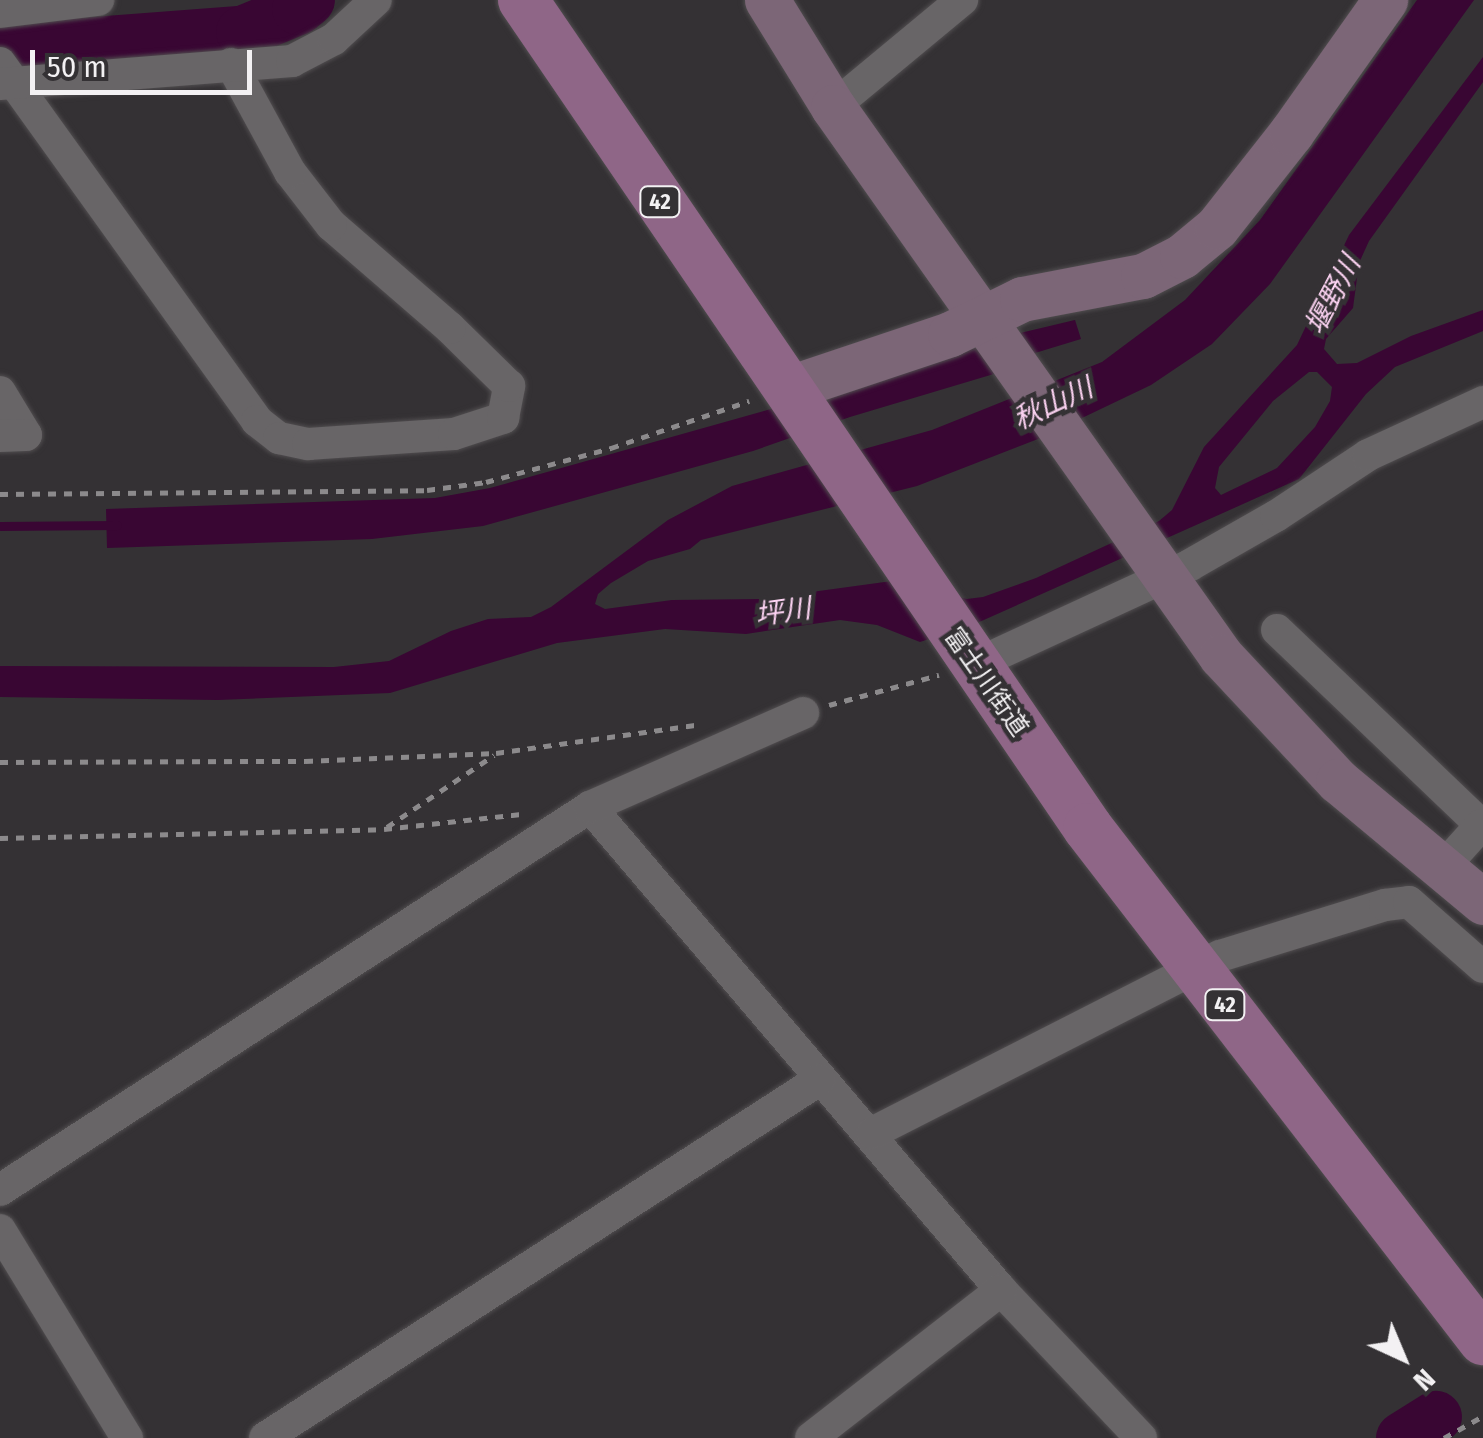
<!DOCTYPE html>
<meta charset="utf-8">
<style>
body{margin:0}
#map{position:relative;width:1483px;height:1438px;overflow:hidden;background:#343134;font-family:"Fira Sans Condensed","Noto Sans JP",sans-serif}
div>[style]{position:absolute}
.water>*{inset:0;background:#390633}
.stream>*{height:9px;margin:-4.5px;padding:0 4.5px;transform-origin:4.5px;border-radius:4.5px;background:#390633}
.river>*{height:52px;margin:-26px;padding:0 26px;transform-origin:26px;border-radius:26px;background:#390633}
.path>*{height:5px;margin-top:-2.5px;transform-origin:0;background:repeating-linear-gradient(90deg,#8c8a8c 0 8px,transparent 0 16px)}
.roads{filter:drop-shadow(0 0 2px #504d4f) drop-shadow(0 0 2px #504d4f)}
.street>*{height:32px;margin:-16px;padding:0 16px;transform-origin:16px;border-radius:16px;background:#686567}
.secondary>*{height:45px;margin:-22.5px;padding:0 22.5px;transform-origin:22.5px;border-radius:22.5px;background:#7c6677}
.primary>*{height:50px;margin:-25px;padding:0 25px;transform-origin:25px;border-radius:25px;background:#8f6687}
span{translate:-50% -50%;white-space:nowrap;text-align:center;line-height:1.15;-webkit-text-stroke:9px #343134;paint-order:stroke}
.shield-label span{padding:2px 8px;background:#343134;border:2px solid;border-radius:8px;-webkit-text-stroke-width:0}
.shield-label{font-size:22px;color:#f3f1f3;font-weight:700}
.street-label{font-size:25px;color:#f3f1f3}
.water-label{font-size:28px;color:#fbd2f1;font-style:italic}
.north{position:absolute;left:1353px;top:1308px;width:100px;height:100px;-webkit-text-stroke:8px #343134;paint-order:stroke;rotate:136deg;font-size:28px;font-weight:700;line-height:40px;text-align:center;color:#f3f1f3}
.north::after{content:'';display:block;margin:auto;width:35px;height:45px;background:#f3f1f3;clip-path:polygon(50% 0,100% 100%,50% 72%,0 100%)}
.scale{position:absolute;left:30px;top:50px;width:222px;height:45px;box-sizing:border-box;border:5px solid #f3f1f3;border-top:0;padding-left:12px;font-size:30px;line-height:35px;white-space:nowrap;color:#f3f1f3;-webkit-text-stroke:8px #343134;paint-order:stroke}
</style>
<div id="map">
<div class="water">
<i style="clip-path:polygon(evenodd,1417px 0,1474px 0,1270px 284px,1212px 344px,1151px 385px,1038px 439px,917px 486px,701px 540px,690px 549px,648px 561px,611px 583px,598px 594px,595px 604px,605px 609px,672px 600px,761px 599px,892px 581px,967px 599px,983px 597px,1036px 578px,1159px 521px,1172px 510px,1204px 447px,1297px 345px,1349px 235px,1483px 57px,1483px 82px,1369px 241px,1359px 263px,1353px 308px,1326px 339px,1324px 349px,1337px 364px,1357px 363px,1411px 336px,1483px 310px,1483px 331px,1395px 367px,1366px 394px,1299px 479px,977px 623px,920px 642px,877px 625px,840px 620px,746px 634px,665px 629px,557px 643px,390px 693px,218px 700px,0 697px,0 666px,334px 667px,389px 661px,451px 631px,488px 619px,531px 617px,551px 607px,668px 520px,732px 486px,932px 430px,1102px 362px,1185px 300px,1260px 220px,1417px 0,1309px 372px,1317px 372px,1332px 387px,1330px 401px,1315px 427px,1277px 468px,1221px 495px,1215px 488px,1219px 467px,1273px 401px,1309px 372px)"></i>
<i style="clip-path:polygon(1075px 320px,1081px 339px,1035px 353px,1034px 362px,850px 417px,753px 451px,483px 526px,372px 539px,107px 548px,106px 509px,435px 498px,490px 488px,782px 406px,831px 397px,1020px 333px)"></i>
</div>
<div class="stream">
<i style="left:0;top:526px;width:117px;rotate:-0.5deg"></i>
</div>
<div class="river">
<i style="left:0;top:50px;width:243px;rotate:-4.3deg"></i>
<i style="left:242px;top:32px;width:61px;rotate:-22.3deg"></i>
<i style="left:298px;top:9px;width:14px;rotate:-39deg"></i>
<i style="left:1402px;top:1438px;width:40px;rotate:-32deg"></i>
</div>
<div class="path">
<i style="left:0;top:494px;width:427px;rotate:-0.5deg"></i>
<i style="left:427px;top:490px;width:60px;rotate:-7.7deg"></i>
<i style="left:486px;top:482px;width:130px;rotate:-15.2deg"></i>
<i style="left:611px;top:448px;width:146px;rotate:-18.8deg"></i>
<i style="left:829px;top:705px;width:114px;rotate:-15.3deg"></i>
<i style="left:0;top:762px;width:305px;rotate:-0.2deg"></i>
<i style="left:305px;top:761px;width:191px;rotate:-2.4deg"></i>
<i style="left:496px;top:753px;width:201px;rotate:-8deg"></i>
<i style="left:387px;top:827px;width:129px;rotate:-33.9deg"></i>
<i style="left:0;top:838px;width:384px;rotate:-1.3deg"></i>
<i style="left:384px;top:829px;width:138px;rotate:-6.2deg"></i>
<i style="left:1444px;top:1438px;width:45px;rotate:-29.4deg"></i>
</div>
<div class="roads">
<div class="street">
<i style="left:0;top:12px;width:99px;rotate:-7deg"></i>
<i style="left:0;top:63px;width:441px;rotate:54.3deg"></i>
<i style="left:257px;top:421px;width:28px;rotate:38deg"></i>
<i style="left:279px;top:438px;width:30px;rotate:12deg"></i>
<i style="left:308px;top:444px;width:146px;rotate:-3.9deg"></i>
<i style="left:454px;top:434px;width:52px;rotate:-18.1deg"></i>
<i style="left:503px;top:418px;width:33px;rotate:-79deg"></i>
<i style="left:509px;top:386px;width:83px;rotate:-135.5deg"></i>
<i style="left:450px;top:328px;width:157px;rotate:-139.1deg"></i>
<i style="left:331px;top:225px;width:67px;rotate:-127.7deg"></i>
<i style="left:290px;top:172px;width:123px;rotate:-118.6deg"></i>
<i style="left:0;top:84px;width:293px;rotate:-4.5deg"></i>
<i style="left:292px;top:61px;width:47px;rotate:-27.6deg"></i>
<i style="left:334px;top:39px;width:57px;rotate:-42.9deg"></i>
<i style="left:833px;top:107px;width:168px;rotate:-39.7deg"></i>
<i style="left:0;top:392px;width:50px;rotate:58.8deg"></i>
<i style="left:26px;top:435px;width:26px;rotate:178deg"></i>
<i style="left:1277px;top:630px;width:285px;rotate:43.7deg"></i>
<i style="left:974px;top:665px;width:238px;rotate:-24.8deg"></i>
<i style="left:1190px;top:565px;width:99px;rotate:-29.7deg"></i>
<i style="left:1276px;top:516px;width:110px;rotate:-33.5deg"></i>
<i style="left:1368px;top:455px;width:127px;rotate:-24.7deg"></i>
<i style="left:590px;top:807px;width:634px;rotate:49.6deg"></i>
<i style="left:1001px;top:1290px;width:204px;rotate:46.6deg"></i>
<i style="left:1455px;top:854px;width:39px;rotate:-48deg"></i>
<i style="left:872px;top:1133px;width:390px;rotate:-27deg"></i>
<i style="left:1220px;top:956px;width:173px;rotate:-17.2deg"></i>
<i style="left:1385px;top:905px;width:24px;rotate:-7deg"></i>
<i style="left:1409px;top:902px;width:98px;rotate:41.3deg"></i>
<i style="left:0;top:1190px;width:703px;rotate:-32.99deg"></i>
<i style="left:590px;top:807px;width:233px;rotate:-23.8deg"></i>
<i style="left:0;top:1230px;width:244px;rotate:58.6deg"></i>
<i style="left:265px;top:1438px;width:660px;rotate:-32.87deg"></i>
<i style="left:811px;top:1438px;width:241px;rotate:-37.9deg"></i>
</div>
<div class="secondary">
<i style="left:767px;top:0;width:126px;rotate:58.3deg"></i>
<i style="left:833px;top:107px;width:672px;rotate:54.75deg"></i>
<i style="left:1221px;top:656px;width:171px;rotate:46.9deg"></i>
<i style="left:1338px;top:781px;width:189px;rotate:39.8deg"></i>
<i style="left:786px;top:389px;width:173px;rotate:-18.5deg"></i>
<i style="left:950px;top:334px;width:80px;rotate:-25.9deg"></i>
<i style="left:1022px;top:299px;width:123px;rotate:-10.8deg"></i>
<i style="left:1143px;top:276px;width:44px;rotate:-27.1deg"></i>
<i style="left:1182px;top:256px;width:45px;rotate:-39.6deg"></i>
<i style="left:1217px;top:227px;width:120px;rotate:-51.8deg"></i>
<i style="left:1291px;top:133px;width:163px;rotate:-54.7deg"></i>
</div>
<div class="primary">
<i style="left:523px;top:0;width:1002px;rotate:55.69deg"></i>
<i style="left:1088px;top:828px;width:647px;rotate:52.35deg"></i>
</div>
</div>
<div class="shield-label">
<span style="left:660px;top:202px">42</span>
<span style="left:1225px;top:1005px">42</span>
</div>
<div class="street-label">
<span style="left:986px;top:682px;rotate:55deg">富士川街道</span>
</div>
<div class="water-label">
<span style="left:1333px;top:295px;rotate:-62deg">堰野川</span>
<span style="left:1053px;top:404px;rotate:-25deg">秋山川</span>
<span style="left:783px;top:612px;rotate:-8deg">坪川</span>
</div>
<div class="north">N</div>
<div class="scale">50 m</div>
</div>
